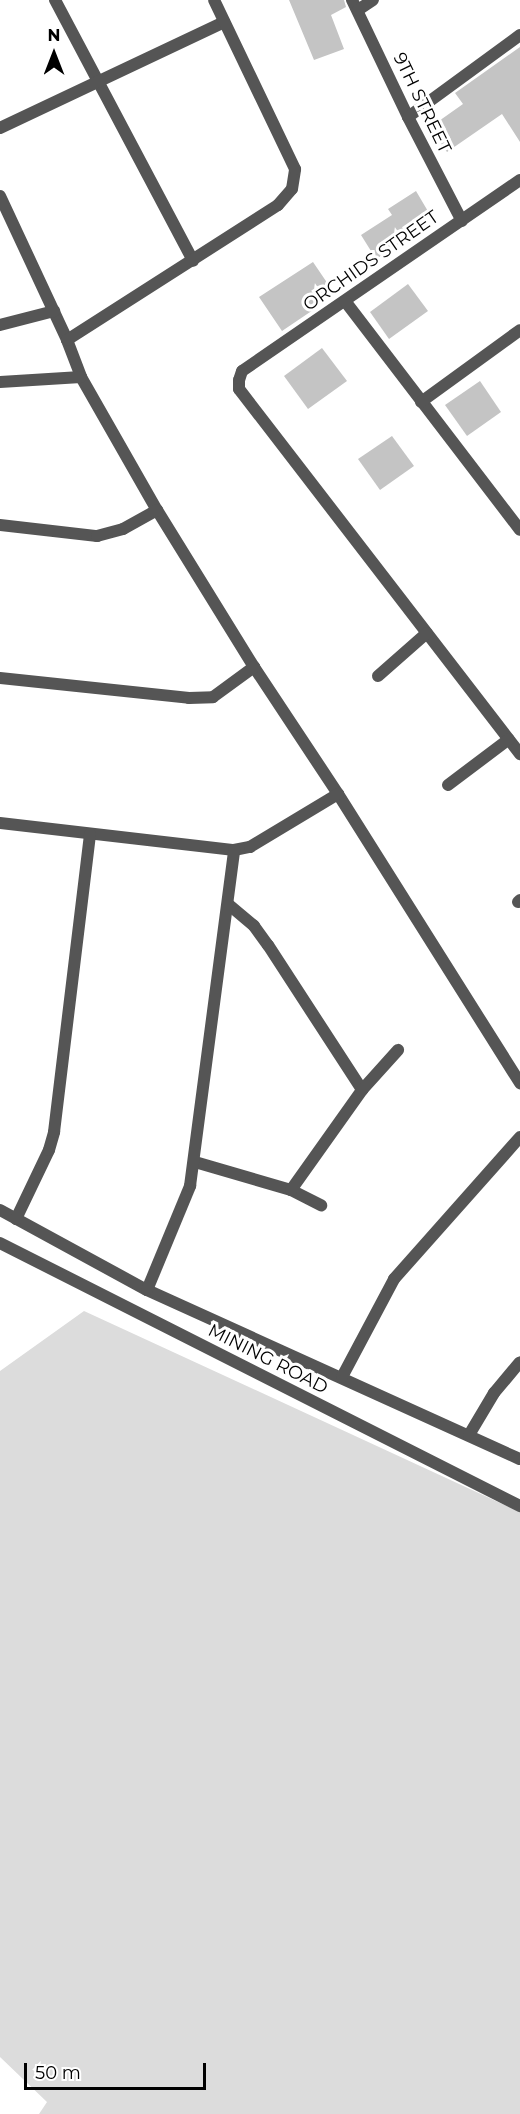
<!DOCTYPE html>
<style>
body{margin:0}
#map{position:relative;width:520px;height:2114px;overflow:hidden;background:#fff;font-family:Montserrat,sans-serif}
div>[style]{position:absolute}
.green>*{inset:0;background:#dcdcdc}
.building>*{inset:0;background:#c4c4c4}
.minor>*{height:12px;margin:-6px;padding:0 6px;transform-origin:6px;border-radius:6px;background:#555}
.tertiary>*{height:12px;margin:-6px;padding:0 6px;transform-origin:6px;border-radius:6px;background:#555}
span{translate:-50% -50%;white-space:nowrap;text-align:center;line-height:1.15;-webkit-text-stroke:6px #fff;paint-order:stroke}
.street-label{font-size:18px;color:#000}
.north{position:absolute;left:24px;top:24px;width:60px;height:60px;-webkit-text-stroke:4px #fff;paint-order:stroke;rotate:0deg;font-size:16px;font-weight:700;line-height:24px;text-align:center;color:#000}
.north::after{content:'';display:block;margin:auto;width:21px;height:27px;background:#000;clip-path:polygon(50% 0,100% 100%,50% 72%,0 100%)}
.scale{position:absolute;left:24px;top:2063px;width:182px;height:27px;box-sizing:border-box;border:3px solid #000;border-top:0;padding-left:8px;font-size:18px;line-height:21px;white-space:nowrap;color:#000;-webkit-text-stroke:4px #fff;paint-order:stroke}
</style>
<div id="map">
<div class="green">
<i style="clip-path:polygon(84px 1311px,520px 1512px,520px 2114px,39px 2114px,47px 2102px,0 2057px,0 1371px)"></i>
</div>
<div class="building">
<i style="clip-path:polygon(289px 0,344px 0,346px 7px,331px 15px,344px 49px,314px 60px)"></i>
<i style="clip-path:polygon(520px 47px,520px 142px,502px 114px,447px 152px,429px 128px,463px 104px,455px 93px)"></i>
<i style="clip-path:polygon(416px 191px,429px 213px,420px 219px,426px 228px,376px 259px,361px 235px,392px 215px,388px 209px)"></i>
<i style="clip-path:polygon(313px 262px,330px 287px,314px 299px,319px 306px,282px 331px,259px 297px)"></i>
<i style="clip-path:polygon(408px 284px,428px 311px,389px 339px,370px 312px)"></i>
<i style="clip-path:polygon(322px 348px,347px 381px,308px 409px,284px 376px)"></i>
<i style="clip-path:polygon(480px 381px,501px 412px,467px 436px,445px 405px)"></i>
<i style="clip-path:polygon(392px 436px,414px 466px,380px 490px,358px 459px)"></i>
</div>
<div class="minor">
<i style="left:55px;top:0;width:295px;rotate:62.1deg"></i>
<i style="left:352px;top:0;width:130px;rotate:64.4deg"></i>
<i style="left:408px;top:117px;width:117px;rotate:62.6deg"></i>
<i style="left:358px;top:10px;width:18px;rotate:-34deg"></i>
<i style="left:408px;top:117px;width:139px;rotate:-36.2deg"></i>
<i style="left:0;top:128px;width:248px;rotate:-25.3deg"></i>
<i style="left:520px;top:180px;width:337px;rotate:145.5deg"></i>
<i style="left:242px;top:371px;width:9px;rotate:108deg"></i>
<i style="left:239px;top:380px;width:9px;rotate:90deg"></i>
<i style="left:239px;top:389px;width:461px;rotate:52.4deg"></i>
<i style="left:0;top:196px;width:159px;rotate:65deg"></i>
<i style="left:67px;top:340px;width:40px;rotate:69deg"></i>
<i style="left:81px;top:377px;width:153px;rotate:60.3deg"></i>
<i style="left:157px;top:510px;width:185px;rotate:58.3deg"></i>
<i style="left:254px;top:667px;width:152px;rotate:56.5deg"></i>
<i style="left:338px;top:794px;width:342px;rotate:57.8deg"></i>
<i style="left:345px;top:301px;width:288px;rotate:52.6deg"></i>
<i style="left:0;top:325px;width:56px;rotate:-14.5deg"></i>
<i style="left:67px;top:340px;width:250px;rotate:-32.6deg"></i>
<i style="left:278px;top:205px;width:21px;rotate:-49deg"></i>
<i style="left:292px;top:189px;width:20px;rotate:-81deg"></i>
<i style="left:295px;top:169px;width:187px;rotate:-115.6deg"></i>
<i style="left:0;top:382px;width:81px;rotate:-3.5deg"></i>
<i style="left:421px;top:402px;width:122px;rotate:-36deg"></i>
<i style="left:0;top:525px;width:98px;rotate:6.5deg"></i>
<i style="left:97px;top:536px;width:27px;rotate:-15deg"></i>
<i style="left:123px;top:529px;width:39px;rotate:-29deg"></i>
<i style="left:378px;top:676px;width:65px;rotate:-41.3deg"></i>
<i style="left:0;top:678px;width:190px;rotate:6deg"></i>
<i style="left:189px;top:698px;width:24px;rotate:-2deg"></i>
<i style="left:213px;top:697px;width:51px;rotate:-36.2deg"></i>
<i style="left:448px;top:785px;width:76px;rotate:-37deg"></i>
<i style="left:0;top:823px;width:236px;rotate:6.6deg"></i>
<i style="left:234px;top:850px;width:16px;rotate:-11deg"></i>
<i style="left:250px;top:847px;width:103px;rotate:-31.1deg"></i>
<i style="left:518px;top:902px;width:3px;rotate:-45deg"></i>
<i style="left:228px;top:904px;width:34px;rotate:40deg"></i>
<i style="left:254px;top:926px;width:24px;rotate:54deg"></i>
<i style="left:268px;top:945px;width:173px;rotate:57deg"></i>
<i style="left:195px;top:1162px;width:100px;rotate:16.3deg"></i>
<i style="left:291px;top:1190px;width:34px;rotate:27deg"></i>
<i style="left:291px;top:1190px;width:123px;rotate:-54.6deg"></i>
<i style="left:362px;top:1090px;width:54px;rotate:-48deg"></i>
<i style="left:0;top:1210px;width:167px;rotate:28.6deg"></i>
<i style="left:147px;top:1290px;width:409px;rotate:24.4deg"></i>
<i style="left:16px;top:1219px;width:76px;rotate:-64.4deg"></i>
<i style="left:49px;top:1150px;width:19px;rotate:-74deg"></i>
<i style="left:54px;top:1132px;width:300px;rotate:-83.1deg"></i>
<i style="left:147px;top:1290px;width:113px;rotate:-67.5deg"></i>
<i style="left:190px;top:1186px;width:339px;rotate:-82.5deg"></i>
<i style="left:342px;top:1377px;width:111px;rotate:-62deg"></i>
<i style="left:394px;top:1279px;width:190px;rotate:-48.4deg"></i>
<i style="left:469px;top:1435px;width:49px;rotate:-59.2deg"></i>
<i style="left:494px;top:1393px;width:40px;rotate:-50deg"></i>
</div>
<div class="tertiary">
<i style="left:0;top:1243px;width:583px;rotate:26.83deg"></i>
</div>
<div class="street-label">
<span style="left:422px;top:103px;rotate:64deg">9TH STREET</span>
<span style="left:371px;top:261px;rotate:-35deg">ORCHIDS STREET</span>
<span style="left:268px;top:1359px;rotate:27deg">MINING ROAD</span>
</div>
<div class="north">N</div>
<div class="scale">50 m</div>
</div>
